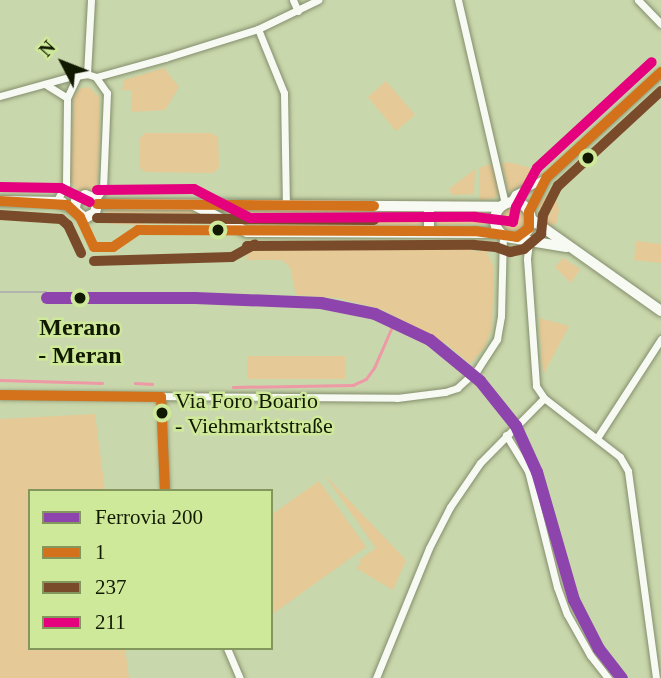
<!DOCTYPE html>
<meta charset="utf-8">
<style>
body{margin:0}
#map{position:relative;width:661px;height:678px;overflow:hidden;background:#c9d7ac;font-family:"Times New Roman",serif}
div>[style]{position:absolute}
.green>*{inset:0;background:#e5c996}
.round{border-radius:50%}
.stream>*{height:2.5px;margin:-1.25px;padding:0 1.25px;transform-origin:1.25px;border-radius:1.25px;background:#ee99a6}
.roads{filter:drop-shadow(0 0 2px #848e6c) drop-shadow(0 0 2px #848e6c)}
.street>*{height:7px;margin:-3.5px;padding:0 3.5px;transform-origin:3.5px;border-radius:3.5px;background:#f7f9f3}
.secondary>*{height:10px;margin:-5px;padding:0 5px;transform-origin:5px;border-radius:5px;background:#f7f9f3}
.secondary>.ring{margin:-5px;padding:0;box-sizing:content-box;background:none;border:10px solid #f7f9f3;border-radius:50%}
.rail>*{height:2.5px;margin:-1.25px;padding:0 1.25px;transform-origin:1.25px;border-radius:1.25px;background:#b2b5ab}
.bus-1>*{height:10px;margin:-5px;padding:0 5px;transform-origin:5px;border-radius:5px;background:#d3721a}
.bus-2>*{height:10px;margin:-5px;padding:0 5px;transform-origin:5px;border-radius:5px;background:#7a4b2a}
.bus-3>*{height:10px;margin:-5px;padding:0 5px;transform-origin:5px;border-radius:5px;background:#e5007d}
.rail-1>*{height:12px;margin:-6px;padding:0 6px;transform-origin:6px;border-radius:6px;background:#8e44ad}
.dots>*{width:19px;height:19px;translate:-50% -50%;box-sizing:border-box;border:4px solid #cfe99a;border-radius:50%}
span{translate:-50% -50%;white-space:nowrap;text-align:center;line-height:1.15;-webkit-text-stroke:5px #cfe99a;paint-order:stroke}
.bus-label{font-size:22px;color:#111900}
.left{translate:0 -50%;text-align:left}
.stop-label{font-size:24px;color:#111900;font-weight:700}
.legend{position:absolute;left:28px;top:489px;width:245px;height:161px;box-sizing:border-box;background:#cfe99a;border:2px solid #83965c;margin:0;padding:9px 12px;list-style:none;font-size:21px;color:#111900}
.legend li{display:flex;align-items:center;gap:14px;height:35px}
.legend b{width:35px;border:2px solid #83965c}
.north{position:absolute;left:28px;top:28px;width:70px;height:70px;-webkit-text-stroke:5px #cfe99a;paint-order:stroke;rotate:312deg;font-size:19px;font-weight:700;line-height:28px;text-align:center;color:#111900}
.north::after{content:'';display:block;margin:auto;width:24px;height:32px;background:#111900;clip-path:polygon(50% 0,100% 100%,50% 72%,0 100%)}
</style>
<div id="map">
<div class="green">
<i style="clip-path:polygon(164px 68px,179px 87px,165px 110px,131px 112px,132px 90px,122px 90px,124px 80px)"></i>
<i style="clip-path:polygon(386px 81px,415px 115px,396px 131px,368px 97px)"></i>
<i style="clip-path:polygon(89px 87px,100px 98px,98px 182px,92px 191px,81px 194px,69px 180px,74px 95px,81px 88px)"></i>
<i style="clip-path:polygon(145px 133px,211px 133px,218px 137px,219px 168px,213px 173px,145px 172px,139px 167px,140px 138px)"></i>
<i style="clip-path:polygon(508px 162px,528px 167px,538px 176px,509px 192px,502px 164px)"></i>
<i style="clip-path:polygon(494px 163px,500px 192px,493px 199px,479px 200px,479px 168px)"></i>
<i style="clip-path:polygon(475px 169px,474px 194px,452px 195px,449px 189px)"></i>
<i style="clip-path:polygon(553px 189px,559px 209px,557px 222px,551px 227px,539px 219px,538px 214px,552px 213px,551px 208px,539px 209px,537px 205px)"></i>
<i class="round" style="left:500px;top:207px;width:26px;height:26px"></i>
<i style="clip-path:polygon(189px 208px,194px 211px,197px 218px,190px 224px,150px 224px,150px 220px,154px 220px,154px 213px,141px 214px,145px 225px,110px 224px,104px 217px,108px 210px)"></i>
<i style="clip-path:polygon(249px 208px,421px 211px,425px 218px,423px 223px,415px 226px,251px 226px,244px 224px,240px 217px)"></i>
<i style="clip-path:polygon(439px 210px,485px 211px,485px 224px,439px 225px,434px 220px)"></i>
<i style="clip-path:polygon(636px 241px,661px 244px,661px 263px,634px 260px)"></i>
<i style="clip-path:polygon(450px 243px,466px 243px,474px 252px,486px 250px,494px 268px,492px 328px,484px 348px,470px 364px,447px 344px,381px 309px,338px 298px,296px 295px,290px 267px,282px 260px,246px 260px,250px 244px)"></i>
<i style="clip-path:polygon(563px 258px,580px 269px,571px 283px,555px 267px)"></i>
<i style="clip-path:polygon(539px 318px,569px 326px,543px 375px)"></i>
<i style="clip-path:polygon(247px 356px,345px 356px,345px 379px,247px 379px)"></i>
<i style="clip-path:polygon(95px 414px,105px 491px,30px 491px,30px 648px,125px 648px,129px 678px,0 678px,0 419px)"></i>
<i style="clip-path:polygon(323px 473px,406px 560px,393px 590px,356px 568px,361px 563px,359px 560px,376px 548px)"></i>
<i style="clip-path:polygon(319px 481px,366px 547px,271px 615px,271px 515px)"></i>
</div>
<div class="stream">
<i style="left:0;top:380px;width:102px;rotate:1.7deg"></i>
<i style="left:135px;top:383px;width:17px;rotate:3deg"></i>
<i style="left:233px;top:387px;width:120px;rotate:-1deg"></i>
<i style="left:353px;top:385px;width:14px;rotate:-25deg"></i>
<i style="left:366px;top:379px;width:14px;rotate:-54deg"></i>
<i style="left:374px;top:368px;width:43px;rotate:-66.4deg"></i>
</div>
<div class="roads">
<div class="street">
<i style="left:293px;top:0;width:12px;rotate:66deg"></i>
<i style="left:458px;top:0;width:208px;rotate:77deg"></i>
<i style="left:638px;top:0;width:33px;rotate:46deg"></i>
<i style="left:258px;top:29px;width:69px;rotate:67.9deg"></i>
<i style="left:284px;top:93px;width:111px;rotate:89deg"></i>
<i style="left:87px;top:74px;width:74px;rotate:-86.9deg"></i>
<i style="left:45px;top:84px;width:26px;rotate:32deg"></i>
<i style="left:0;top:96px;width:72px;rotate:-15.4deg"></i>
<i style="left:69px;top:77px;width:18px;rotate:-9deg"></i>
<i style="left:87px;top:74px;width:9px;rotate:18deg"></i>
<i style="left:96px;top:77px;width:72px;rotate:-15.4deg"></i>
<i style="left:165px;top:58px;width:97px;rotate:-17.3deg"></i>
<i style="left:258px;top:29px;width:67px;rotate:-25.8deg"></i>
<i style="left:95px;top:200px;width:14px;rotate:-54deg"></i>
<i style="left:103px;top:189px;width:96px;rotate:-87.6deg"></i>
<i style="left:107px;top:93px;width:19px;rotate:-125deg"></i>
<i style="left:56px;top:202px;width:21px;rotate:-61deg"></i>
<i style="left:66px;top:184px;width:86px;rotate:-89.3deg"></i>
<i style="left:67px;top:98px;width:23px;rotate:-65deg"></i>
<i style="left:510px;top:202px;width:9px;rotate:-58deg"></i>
<i style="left:515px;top:194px;width:36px;rotate:-28deg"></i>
<i style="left:529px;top:212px;width:39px;rotate:-63deg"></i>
<i style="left:547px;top:177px;width:155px;rotate:-42.6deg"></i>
<i style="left:529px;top:242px;width:17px;rotate:97deg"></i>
<i style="left:527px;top:259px;width:127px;rotate:85.9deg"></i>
<i style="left:536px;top:386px;width:14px;rotate:56deg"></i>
<i style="left:544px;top:398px;width:96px;rotate:37.8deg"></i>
<i style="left:620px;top:457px;width:16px;rotate:60deg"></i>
<i style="left:628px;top:471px;width:209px;rotate:82.3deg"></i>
<i style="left:0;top:395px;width:397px;rotate:0.4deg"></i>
<i style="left:397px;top:398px;width:48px;rotate:-7.1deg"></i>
<i style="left:445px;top:392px;width:13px;rotate:-18deg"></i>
<i style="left:457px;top:388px;width:27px;rotate:-42deg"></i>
<i style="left:477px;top:370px;width:37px;rotate:-57deg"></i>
<i style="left:497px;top:339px;width:23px;rotate:-80deg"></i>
<i style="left:501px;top:316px;width:81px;rotate:-88.6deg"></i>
<i style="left:161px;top:397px;width:94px;rotate:87.6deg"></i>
<i style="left:506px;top:435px;width:42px;rotate:58.6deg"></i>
<i style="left:528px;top:471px;width:120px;rotate:76deg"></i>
<i style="left:557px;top:587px;width:29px;rotate:70deg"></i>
<i style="left:567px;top:614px;width:47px;rotate:60.7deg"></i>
<i style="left:590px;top:655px;width:29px;rotate:52deg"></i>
<i style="left:597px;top:438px;width:118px;rotate:-57.1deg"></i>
<i style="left:227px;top:648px;width:33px;rotate:67deg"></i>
<i style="left:376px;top:678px;width:140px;rotate:-67.8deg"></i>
<i style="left:429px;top:548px;width:46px;rotate:-62.9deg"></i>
<i style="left:450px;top:507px;width:53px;rotate:-55.7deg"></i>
<i style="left:480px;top:463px;width:91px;rotate:-45.4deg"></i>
</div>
<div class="secondary">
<i style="left:0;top:201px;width:62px;rotate:0.9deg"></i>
<i class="ring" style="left:495px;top:202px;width:26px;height:26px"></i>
<i style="left:58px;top:202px;width:14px;rotate:21deg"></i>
<i style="left:71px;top:207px;width:18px;rotate:38deg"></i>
<i style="left:85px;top:218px;width:11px;rotate:-27deg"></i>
<i style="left:95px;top:213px;width:9px;rotate:-77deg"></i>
<i style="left:97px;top:204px;width:7px;rotate:-117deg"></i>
<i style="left:94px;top:198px;width:9px;rotate:-162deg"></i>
<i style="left:85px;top:195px;width:11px;rotate:146deg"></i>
<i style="left:76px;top:201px;width:8px;rotate:97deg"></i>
<i style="left:97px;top:204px;width:402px;rotate:0.4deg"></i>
<i style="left:194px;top:205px;width:59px;rotate:27deg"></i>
<i style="left:247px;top:232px;width:253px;rotate:0.2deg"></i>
<i style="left:531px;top:219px;width:159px;rotate:35.3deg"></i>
<i style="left:429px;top:231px;width:24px;rotate:-90deg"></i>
<i style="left:512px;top:238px;width:55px;rotate:9.5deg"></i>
</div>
</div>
<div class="rail">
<i style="left:0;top:292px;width:46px"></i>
</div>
<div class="bus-1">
<i style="left:0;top:201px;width:67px;rotate:3.4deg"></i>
<i style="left:67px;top:205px;width:18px;rotate:43deg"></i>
<i style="left:80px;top:217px;width:33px;rotate:65deg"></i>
<i style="left:97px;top:204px;width:277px;rotate:0.4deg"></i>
<i style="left:94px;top:247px;width:19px"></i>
<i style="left:113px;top:247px;width:30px;rotate:-34deg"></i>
<i style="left:138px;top:230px;width:337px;rotate:0.2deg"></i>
<i style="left:475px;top:231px;width:42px;rotate:8.1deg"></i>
<i style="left:517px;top:237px;width:15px;rotate:-37deg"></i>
<i style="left:529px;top:228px;width:16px;rotate:-90deg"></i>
<i style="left:529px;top:212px;width:39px;rotate:-63deg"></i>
<i style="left:547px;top:177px;width:155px;rotate:-42.6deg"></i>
<i style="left:0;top:395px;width:161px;rotate:0.7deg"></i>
<i style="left:161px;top:397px;width:94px;rotate:87.6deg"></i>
</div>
<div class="bus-2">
<i style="left:0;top:215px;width:61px;rotate:3.8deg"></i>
<i style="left:61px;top:219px;width:9px;rotate:41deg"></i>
<i style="left:68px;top:225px;width:31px;rotate:65deg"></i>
<i style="left:97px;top:218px;width:277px;rotate:0.4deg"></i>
<i style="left:247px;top:246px;width:227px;rotate:-0.3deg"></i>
<i style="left:474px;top:245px;width:22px;rotate:5deg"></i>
<i style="left:496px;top:247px;width:15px;rotate:20deg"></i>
<i style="left:510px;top:252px;width:14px;rotate:-12deg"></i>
<i style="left:524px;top:249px;width:23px;rotate:-41deg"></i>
<i style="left:541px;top:234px;width:19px;rotate:-84deg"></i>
<i style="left:543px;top:215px;width:33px;rotate:-63deg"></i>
<i style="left:558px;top:186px;width:140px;rotate:-42.7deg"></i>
<i style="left:94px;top:261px;width:138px;rotate:-1.7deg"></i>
<i style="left:232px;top:257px;width:26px;rotate:-29deg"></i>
</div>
<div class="bus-3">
<i style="left:0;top:187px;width:61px;rotate:0.9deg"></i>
<i style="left:61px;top:188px;width:32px;rotate:26deg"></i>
<i style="left:97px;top:190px;width:97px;rotate:-0.6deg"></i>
<i style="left:194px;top:189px;width:63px;rotate:27.4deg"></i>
<i style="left:250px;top:218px;width:225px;rotate:-0.3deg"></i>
<i style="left:475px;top:217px;width:38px;rotate:7deg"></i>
<i style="left:513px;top:222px;width:15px;rotate:-79deg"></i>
<i style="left:516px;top:207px;width:44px;rotate:-61.7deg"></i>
<i style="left:537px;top:168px;width:156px;rotate:-42.7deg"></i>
</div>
<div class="rail-1">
<i style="left:47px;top:298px;width:148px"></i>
<i style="left:195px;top:298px;width:126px;rotate:2.3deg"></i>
<i style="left:321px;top:303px;width:55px;rotate:11.5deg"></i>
<i style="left:375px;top:314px;width:61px;rotate:25.3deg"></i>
<i style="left:430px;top:340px;width:65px;rotate:39.4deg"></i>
<i style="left:480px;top:381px;width:58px;rotate:51.3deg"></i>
<i style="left:516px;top:426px;width:51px;rotate:65.5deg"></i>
<i style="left:537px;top:472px;width:133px;rotate:73.9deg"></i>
<i style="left:574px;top:600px;width:55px;rotate:63deg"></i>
<i style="left:599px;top:649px;width:37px;rotate:52deg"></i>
</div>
<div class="dots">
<i style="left:588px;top:158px;background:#111900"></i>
<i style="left:218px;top:230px;background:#111900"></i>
<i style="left:80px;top:298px;background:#111900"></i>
<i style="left:162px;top:413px;background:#111900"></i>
</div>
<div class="bus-label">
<span class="left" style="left:175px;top:413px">Via Foro Boario<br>- Viehmarktstraße</span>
</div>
<div class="stop-label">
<span style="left:80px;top:342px">Merano<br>- Meran</span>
</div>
<ul class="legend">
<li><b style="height:9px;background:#8e44ad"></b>Ferrovia 200</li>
<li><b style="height:9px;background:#d3721a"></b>1</li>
<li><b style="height:9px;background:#7a4b2a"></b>237</li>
<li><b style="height:9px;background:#e5007d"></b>211</li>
</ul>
<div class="north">N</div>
</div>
